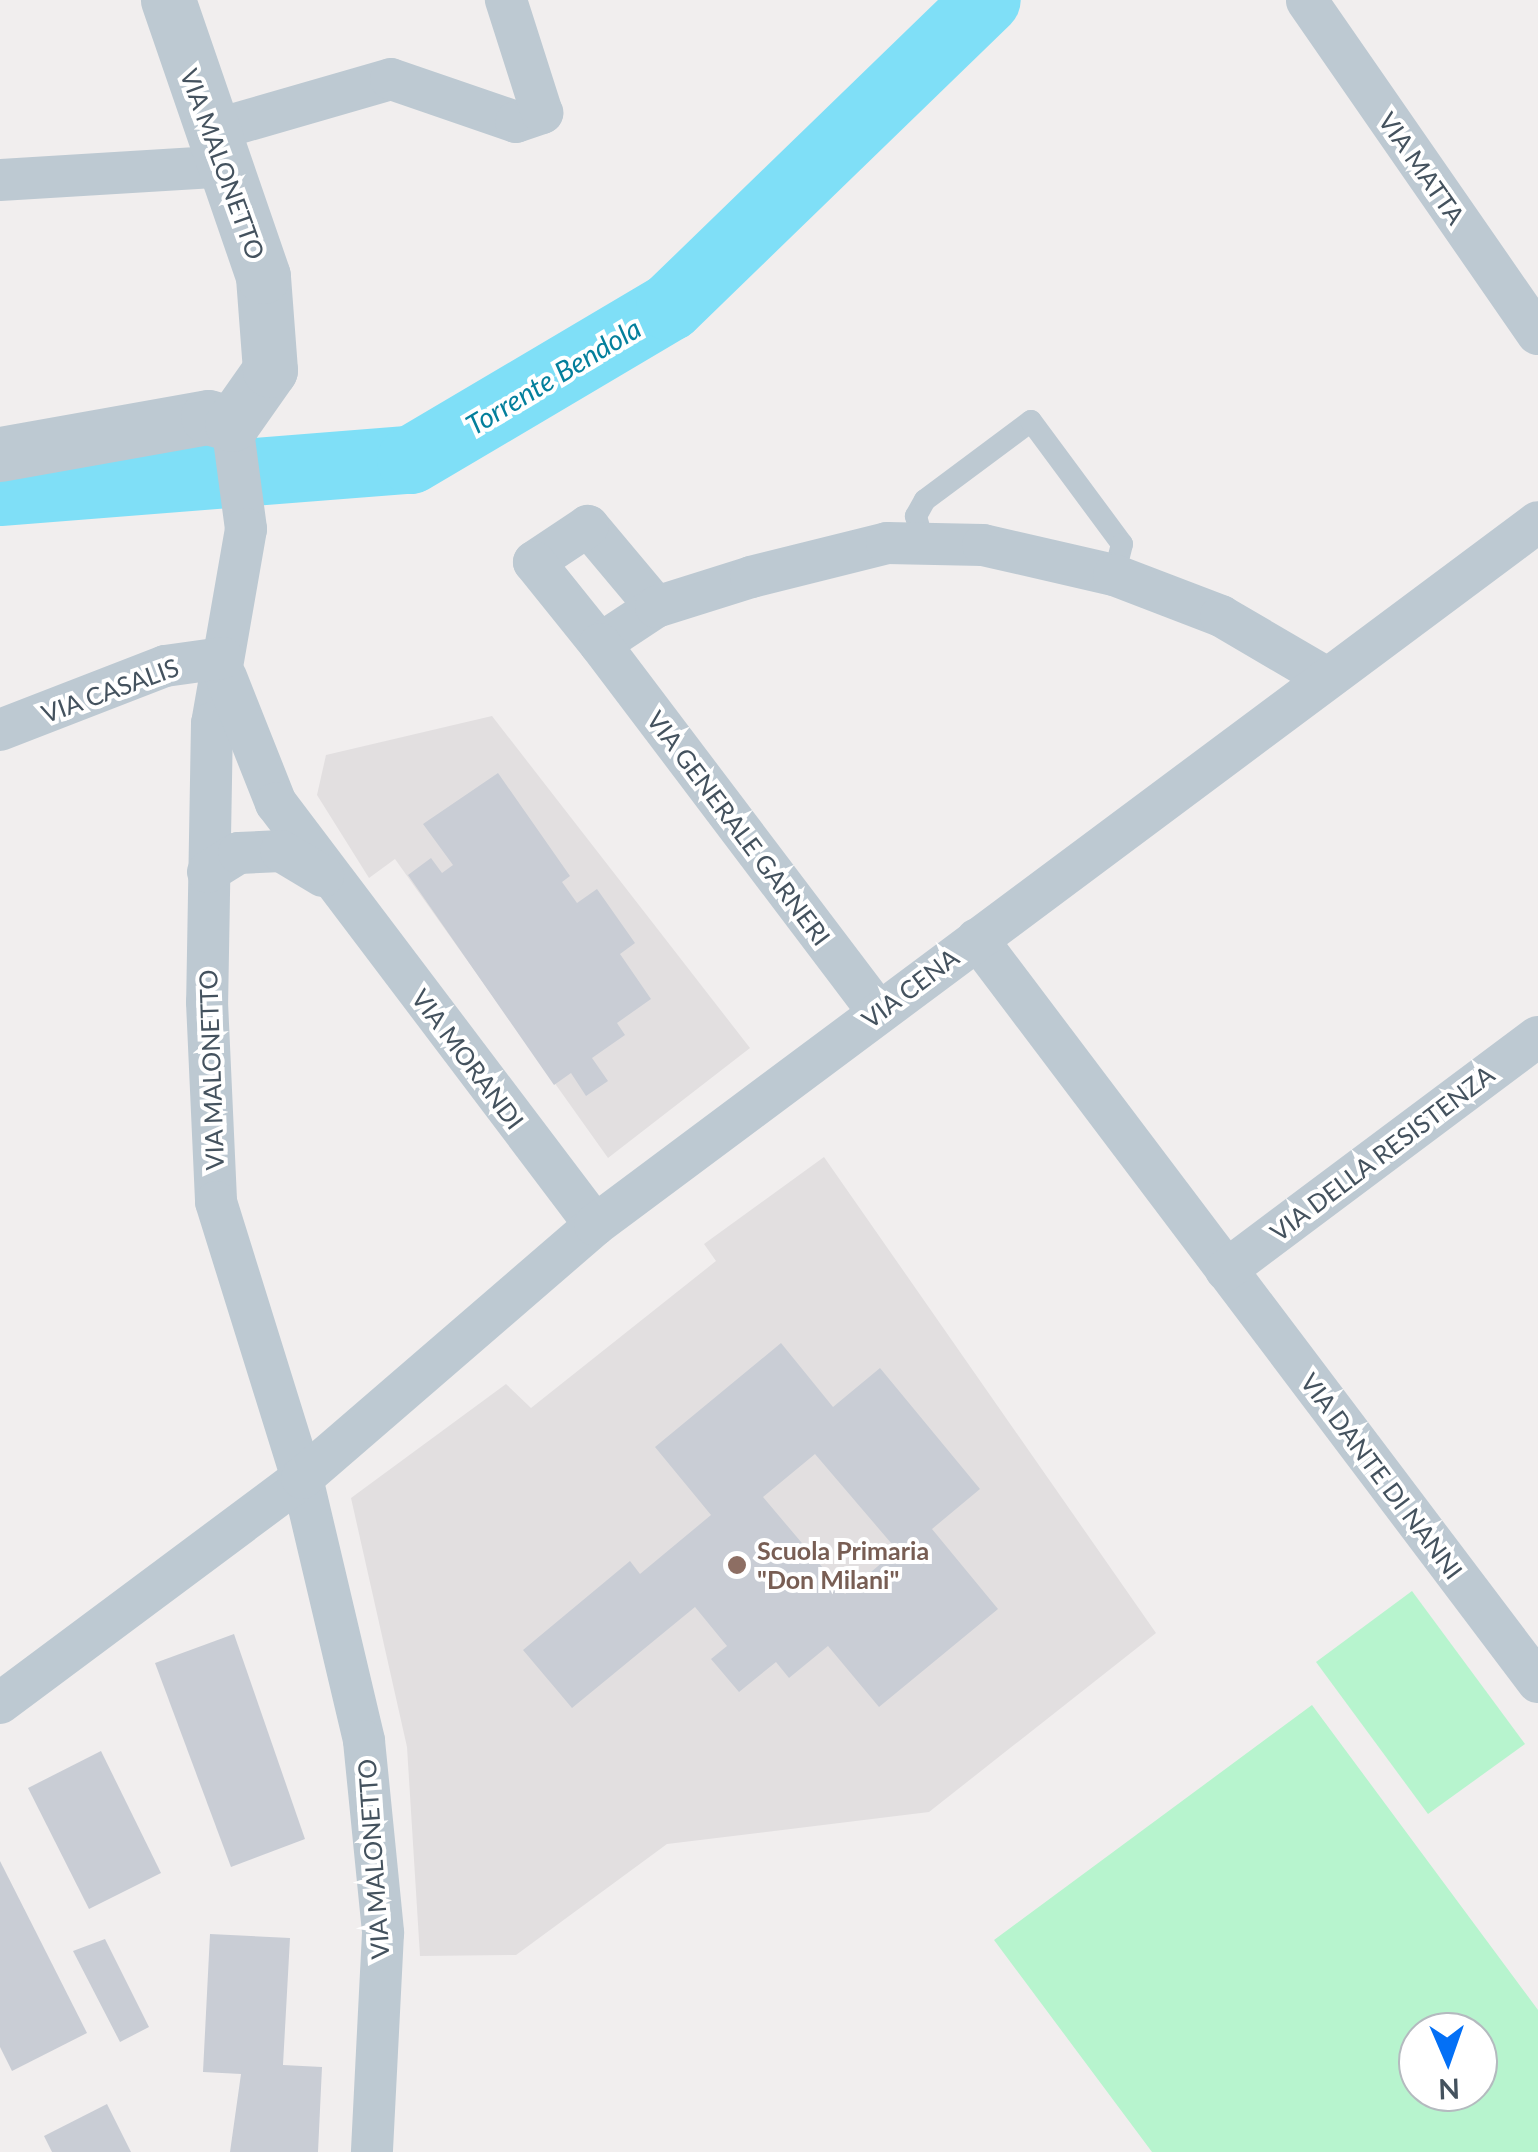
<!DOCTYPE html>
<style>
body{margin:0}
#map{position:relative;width:1538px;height:2152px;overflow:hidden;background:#f1eeee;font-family:Lato,sans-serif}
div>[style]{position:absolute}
.education>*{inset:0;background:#e2dfe0}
.green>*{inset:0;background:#b7f4ce}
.river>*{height:68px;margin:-34px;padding:0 34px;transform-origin:34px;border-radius:34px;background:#7fdff7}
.building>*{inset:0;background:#c9cdd5}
.service>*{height:22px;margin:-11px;padding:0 11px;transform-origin:11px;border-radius:11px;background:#bdc9d2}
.minor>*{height:42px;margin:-21px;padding:0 21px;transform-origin:21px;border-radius:21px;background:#bdc9d2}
.tertiary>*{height:55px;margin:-27.5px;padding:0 27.5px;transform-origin:27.5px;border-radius:27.5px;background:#bdc9d2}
.dots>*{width:28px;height:28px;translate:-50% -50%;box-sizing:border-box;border:5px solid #fff;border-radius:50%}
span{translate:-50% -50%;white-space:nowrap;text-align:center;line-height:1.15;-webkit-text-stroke:8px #fff;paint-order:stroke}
.street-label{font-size:25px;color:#44525e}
.education-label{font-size:25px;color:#785e54;font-weight:700}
.left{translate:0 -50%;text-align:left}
.water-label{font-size:28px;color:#037f9c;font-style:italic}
.north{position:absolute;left:1398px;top:2012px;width:100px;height:100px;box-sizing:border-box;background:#fff;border:2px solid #b4babf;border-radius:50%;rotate:178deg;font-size:28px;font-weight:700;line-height:40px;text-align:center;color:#44525e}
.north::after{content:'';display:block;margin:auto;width:35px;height:45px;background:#0370f6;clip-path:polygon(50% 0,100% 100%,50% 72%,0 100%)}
</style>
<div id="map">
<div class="education">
<i style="clip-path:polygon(492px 716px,750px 1048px,608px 1158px,395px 859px,369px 878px,317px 795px,326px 755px)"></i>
<i style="clip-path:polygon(824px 1157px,1156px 1633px,929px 1812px,667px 1844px,516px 1955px,420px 1956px,407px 1747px,351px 1498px,506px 1384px,531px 1408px,716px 1261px,704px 1244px)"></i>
</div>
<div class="green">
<i style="clip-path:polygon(1412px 1591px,1525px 1744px,1428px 1814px,1316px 1662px)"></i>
<i style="clip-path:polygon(evenodd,1312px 1705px,1538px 2010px,1538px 2152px,1152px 2152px,994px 1940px,1312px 1705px,1478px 2032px,1478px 2092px,1418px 2092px,1418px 2032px,1478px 2032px)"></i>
</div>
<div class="river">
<i style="left:0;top:492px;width:412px;rotate:-4.5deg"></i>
<i style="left:411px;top:460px;width:301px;rotate:-30.6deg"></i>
<i style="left:670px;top:307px;width:441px;rotate:-44.1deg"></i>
</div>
<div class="building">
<i style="clip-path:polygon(498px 773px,570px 876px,562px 882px,577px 903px,597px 889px,635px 943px,620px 954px,651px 999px,617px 1023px,625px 1035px,592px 1058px,608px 1081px,586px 1096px,571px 1073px,554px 1085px,408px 875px,431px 858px,442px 873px,453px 865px,423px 824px)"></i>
<i style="clip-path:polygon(evenodd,781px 1343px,833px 1407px,880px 1368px,980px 1489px,932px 1529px,998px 1609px,879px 1707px,828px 1646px,789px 1678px,776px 1662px,739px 1692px,711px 1659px,727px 1646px,695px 1607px,572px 1708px,523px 1650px,630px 1561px,640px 1574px,711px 1515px,655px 1447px,781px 1343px,815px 1454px,897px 1550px,845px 1594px,763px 1497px,815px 1454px)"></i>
<i style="clip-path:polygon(234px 1634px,305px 1839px,231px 1867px,155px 1663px)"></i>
<i style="clip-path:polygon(101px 1751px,161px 1873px,89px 1909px,28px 1788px)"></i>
<i style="clip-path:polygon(0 1861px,87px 2033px,12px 2071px,0 2047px)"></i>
<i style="clip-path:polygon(210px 1934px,290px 1938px,283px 2065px,322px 2067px,318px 2152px,230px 2152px,241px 2074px,203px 2072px)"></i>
<i style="clip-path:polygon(105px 1939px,149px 2027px,120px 2042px,73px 1951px)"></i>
<i style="clip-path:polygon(107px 2104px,131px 2152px,52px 2152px,44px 2136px)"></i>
</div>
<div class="service">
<i style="left:923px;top:541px;width:26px;rotate:-106deg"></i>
<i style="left:916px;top:516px;width:18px;rotate:-61deg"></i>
<i style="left:925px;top:500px;width:132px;rotate:-36.7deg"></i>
<i style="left:1031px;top:421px;width:153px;rotate:53.5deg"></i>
<i style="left:1122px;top:544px;width:32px;rotate:104deg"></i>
</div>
<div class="minor">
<i style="left:1307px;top:1px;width:405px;rotate:55.3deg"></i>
<i style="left:211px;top:131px;width:187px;rotate:-16.1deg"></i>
<i style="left:391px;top:79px;width:132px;rotate:19deg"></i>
<i style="left:516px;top:122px;width:28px;rotate:-19deg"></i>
<i style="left:542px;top:113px;width:119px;rotate:-107.7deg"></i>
<i style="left:0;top:180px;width:226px;rotate:-3.5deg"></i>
<i style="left:232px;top:424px;width:106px;rotate:82.4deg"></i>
<i style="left:246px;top:529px;width:197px;rotate:99.9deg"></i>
<i style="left:212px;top:723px;width:279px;rotate:91deg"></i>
<i style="left:207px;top:1002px;width:200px;rotate:87.4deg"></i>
<i style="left:216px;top:1202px;width:289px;rotate:72.7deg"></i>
<i style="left:302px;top:1478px;width:270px;rotate:76.7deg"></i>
<i style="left:364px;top:1741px;width:193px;rotate:84.3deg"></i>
<i style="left:383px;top:1933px;width:219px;rotate:92.9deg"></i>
<i style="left:656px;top:607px;width:106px;rotate:-130deg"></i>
<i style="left:588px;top:526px;width:65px;rotate:146.3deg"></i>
<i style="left:534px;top:562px;width:105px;rotate:51.2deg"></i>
<i style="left:600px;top:644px;width:67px;rotate:-33.5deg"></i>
<i style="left:656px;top:607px;width:100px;rotate:-17.5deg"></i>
<i style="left:751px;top:577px;width:140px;rotate:-14deg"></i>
<i style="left:887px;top:543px;width:96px;rotate:1.2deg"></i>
<i style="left:983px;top:545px;width:134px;rotate:12.9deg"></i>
<i style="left:1114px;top:575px;width:115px;rotate:21deg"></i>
<i style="left:1221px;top:616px;width:121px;rotate:30.4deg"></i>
<i style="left:600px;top:644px;width:461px;rotate:52.9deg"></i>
<i style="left:226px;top:677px;width:136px;rotate:68.4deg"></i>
<i style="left:276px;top:803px;width:529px;rotate:52.91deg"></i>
<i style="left:0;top:730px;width:177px;rotate:-21.2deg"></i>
<i style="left:165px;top:666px;width:58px;rotate:-8deg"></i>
<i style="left:208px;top:872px;width:36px;rotate:-32deg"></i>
<i style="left:239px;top:853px;width:42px;rotate:-2.7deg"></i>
<i style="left:281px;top:851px;width:49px;rotate:30.8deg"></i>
<i style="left:977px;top:939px;width:931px;rotate:52.95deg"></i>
<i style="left:1226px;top:1270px;width:389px;rotate:-36.8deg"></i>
<i style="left:0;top:1703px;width:377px;rotate:-36.7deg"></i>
<i style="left:302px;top:1478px;width:387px;rotate:-40.8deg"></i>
<i style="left:595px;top:1225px;width:1176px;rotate:-36.7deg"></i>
</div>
<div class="tertiary">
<i style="left:0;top:454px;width:211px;rotate:-10.1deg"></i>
<i style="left:208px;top:417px;width:25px;rotate:16deg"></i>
<i style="left:232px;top:424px;width:66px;rotate:-54.9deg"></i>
<i style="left:270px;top:370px;width:94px;rotate:-94.3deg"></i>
<i style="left:263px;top:276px;width:292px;rotate:-109deg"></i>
</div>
<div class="dots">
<i style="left:737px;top:1565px;background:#8d6e63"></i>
</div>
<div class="street-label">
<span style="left:223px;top:164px;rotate:70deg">VIA MALONETTO</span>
<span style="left:1422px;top:168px;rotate:55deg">VIA MATTA</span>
<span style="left:110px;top:690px;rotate:-20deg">VIA CASALIS</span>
<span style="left:739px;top:828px;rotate:53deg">VIA GENERALE GARNERI</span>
<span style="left:910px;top:988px;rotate:-37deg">VIA CENA</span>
<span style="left:468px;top:1059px;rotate:53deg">VIA MORANDI</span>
<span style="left:211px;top:1070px;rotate:-92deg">VIA MALONETTO</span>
<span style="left:1382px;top:1153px;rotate:-37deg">VIA DELLA RESISTENZA</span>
<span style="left:1382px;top:1476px;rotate:53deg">VIA DANTE DI NANNI</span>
<span style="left:373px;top:1859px;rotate:-94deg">VIA MALONETTO</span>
</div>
<div class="education-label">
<span class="left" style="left:757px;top:1565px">Scuola Primaria<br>"Don Milani"</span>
</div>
<div class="water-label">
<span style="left:553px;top:376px;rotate:-31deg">Torrente Bendola</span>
</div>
<div class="north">N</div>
</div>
